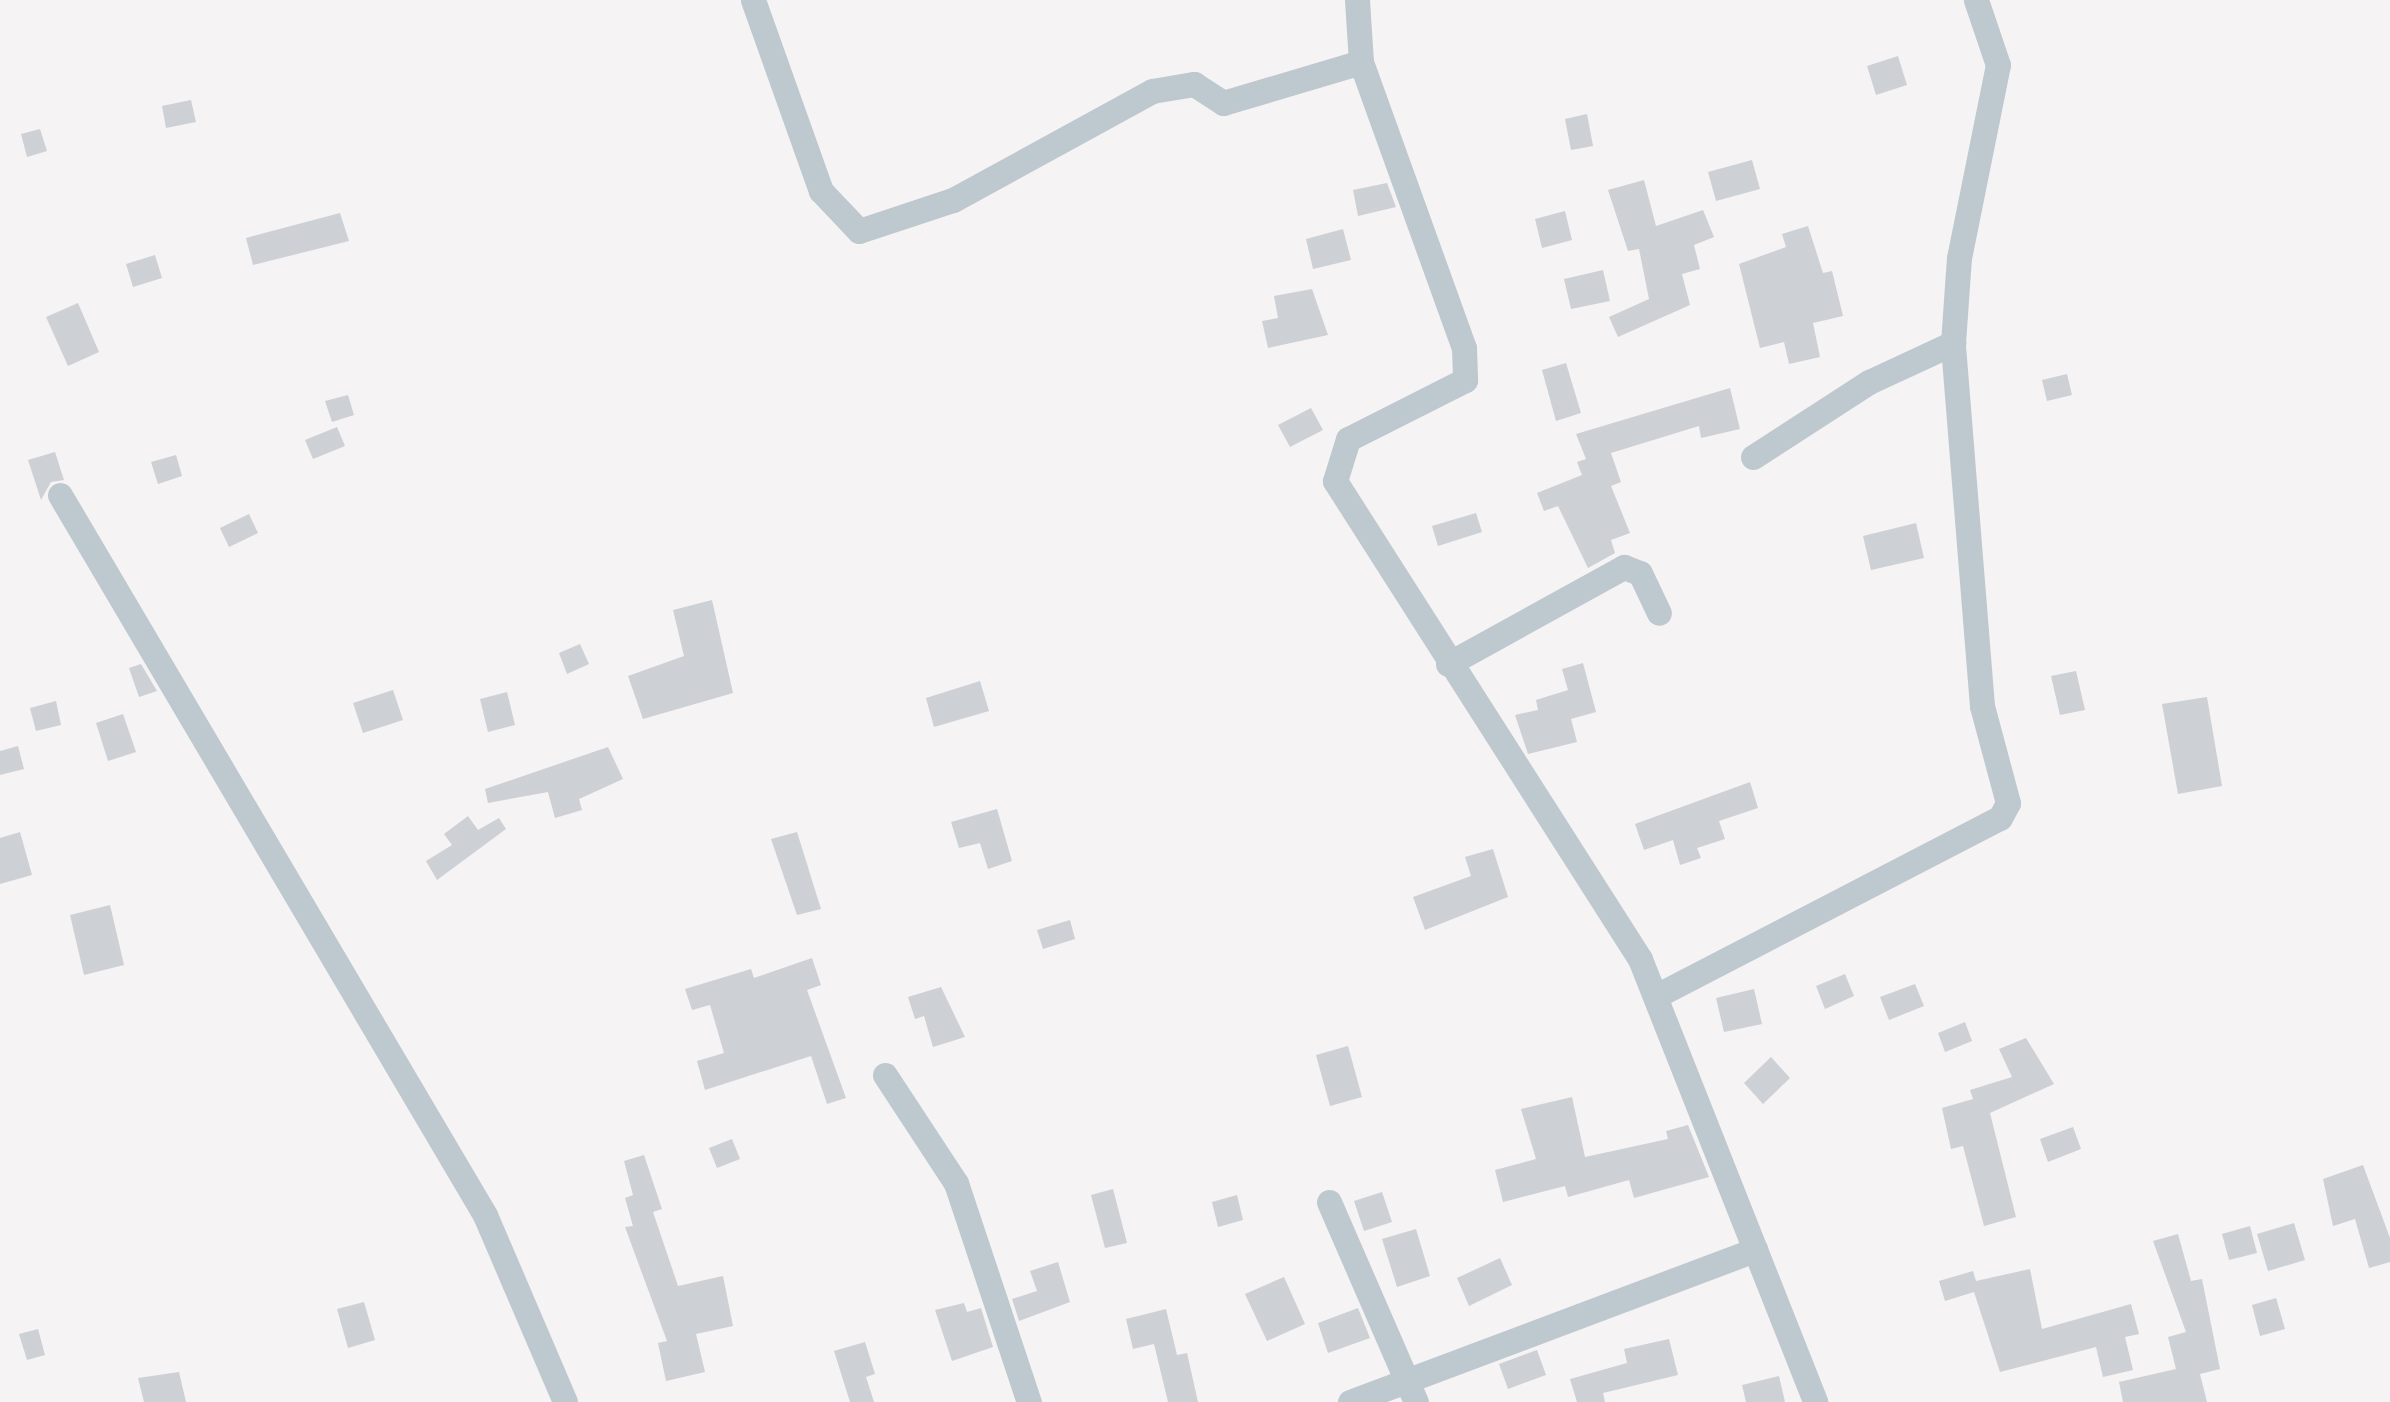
<!DOCTYPE html>
<style>
body{margin:0}
#map{position:relative;width:2390px;height:1402px;overflow:hidden;background:#f5f3f3;font-family:Commissioner,sans-serif}
div>[style]{position:absolute}
.building>*{inset:0;background:#cdd0d5}
.street>*{height:25px;margin:-12.5px;padding:0 12.5px;transform-origin:12.5px;border-radius:12.5px;background:#bec8cf}
span{translate:-50% -50%;white-space:nowrap;text-align:center;line-height:1.15;-webkit-text-stroke:9px #fff;paint-order:stroke}
</style>
<div id="map">
<div class="building">
<i style="clip-path:polygon(1898px 56px,1907px 85px,1876px 95px,1867px 66px)"></i>
<i style="clip-path:polygon(191px 100px,196px 122px,166px 128px,162px 106px)"></i>
<i style="clip-path:polygon(1587px 114px,1593px 146px,1571px 150px,1565px 119px)"></i>
<i style="clip-path:polygon(40px 129px,47px 151px,27px 157px,21px 134px)"></i>
<i style="clip-path:polygon(1752px 160px,1760px 189px,1716px 201px,1708px 172px)"></i>
<i style="clip-path:polygon(1644px 180px,1656px 226px,1703px 210px,1714px 237px,1694px 245px,1700px 269px,1682px 274px,1690px 305px,1618px 337px,1609px 317px,1649px 299px,1639px 249px,1628px 251px,1608px 190px)"></i>
<i style="clip-path:polygon(1387px 183px,1396px 207px,1358px 216px,1353px 190px)"></i>
<i style="clip-path:polygon(1565px 211px,1572px 240px,1542px 248px,1535px 219px)"></i>
<i style="clip-path:polygon(340px 213px,349px 241px,253px 265px,246px 238px)"></i>
<i style="clip-path:polygon(1808px 226px,1823px 273px,1832px 271px,1843px 316px,1813px 323px,1820px 357px,1789px 364px,1784px 342px,1760px 348px,1739px 264px,1786px 247px,1782px 234px)"></i>
<i style="clip-path:polygon(1343px 229px,1351px 260px,1313px 269px,1306px 239px)"></i>
<i style="clip-path:polygon(155px 255px,162px 278px,133px 287px,126px 264px)"></i>
<i style="clip-path:polygon(1603px 270px,1610px 301px,1571px 309px,1564px 279px)"></i>
<i style="clip-path:polygon(1312px 289px,1328px 335px,1268px 348px,1262px 321px,1278px 318px,1274px 296px)"></i>
<i style="clip-path:polygon(78px 303px,99px 352px,68px 366px,46px 317px)"></i>
<i style="clip-path:polygon(1566px 363px,1581px 413px,1556px 421px,1542px 370px)"></i>
<i style="clip-path:polygon(2067px 374px,2072px 395px,2047px 401px,2042px 380px)"></i>
<i style="clip-path:polygon(1730px 388px,1740px 429px,1701px 438px,1699px 426px,1611px 453px,1621px 482px,1611px 486px,1630px 533px,1611px 540px,1615px 553px,1588px 568px,1558px 506px,1544px 511px,1537px 493px,1582px 475px,1577px 462px,1586px 459px,1576px 434px)"></i>
<i style="clip-path:polygon(348px 395px,354px 415px,332px 422px,325px 401px)"></i>
<i style="clip-path:polygon(1311px 408px,1323px 430px,1290px 447px,1278px 425px)"></i>
<i style="clip-path:polygon(337px 427px,345px 446px,313px 459px,305px 440px)"></i>
<i style="clip-path:polygon(55px 452px,64px 480px,51px 482px,41px 500px,28px 460px)"></i>
<i style="clip-path:polygon(176px 455px,182px 476px,158px 484px,151px 462px)"></i>
<i style="clip-path:polygon(1476px 513px,1482px 532px,1438px 546px,1432px 526px)"></i>
<i style="clip-path:polygon(249px 514px,258px 533px,229px 547px,220px 528px)"></i>
<i style="clip-path:polygon(1916px 523px,1924px 558px,1871px 570px,1863px 536px)"></i>
<i style="clip-path:polygon(712px 600px,733px 693px,643px 719px,628px 676px,684px 656px,673px 610px)"></i>
<i style="clip-path:polygon(580px 644px,589px 664px,567px 674px,559px 653px)"></i>
<i style="clip-path:polygon(1583px 663px,1596px 712px,1571px 719px,1577px 742px,1528px 754px,1515px 715px,1538px 710px,1536px 700px,1568px 690px,1562px 669px)"></i>
<i style="clip-path:polygon(141px 664px,157px 691px,139px 697px,129px 668px)"></i>
<i style="clip-path:polygon(2076px 671px,2085px 710px,2060px 715px,2051px 676px)"></i>
<i style="clip-path:polygon(980px 681px,989px 711px,934px 727px,926px 698px)"></i>
<i style="clip-path:polygon(393px 690px,403px 720px,363px 733px,353px 703px)"></i>
<i style="clip-path:polygon(507px 692px,515px 725px,488px 732px,480px 699px)"></i>
<i style="clip-path:polygon(2207px 697px,2222px 786px,2178px 794px,2162px 704px)"></i>
<i style="clip-path:polygon(56px 701px,61px 725px,36px 731px,30px 708px)"></i>
<i style="clip-path:polygon(123px 714px,136px 752px,108px 761px,96px 723px)"></i>
<i style="clip-path:polygon(18px 746px,24px 769px,0 775px,0 751px)"></i>
<i style="clip-path:polygon(608px 747px,623px 779px,579px 799px,582px 810px,555px 818px,548px 792px,488px 803px,485px 789px)"></i>
<i style="clip-path:polygon(1750px 782px,1758px 808px,1719px 821px,1725px 839px,1697px 848px,1701px 858px,1680px 865px,1673px 840px,1644px 850px,1635px 824px)"></i>
<i style="clip-path:polygon(997px 809px,1012px 861px,988px 869px,980px 843px,959px 848px,951px 822px)"></i>
<i style="clip-path:polygon(468px 816px,478px 830px,499px 818px,506px 829px,437px 880px,426px 861px,452px 845px,444px 834px)"></i>
<i style="clip-path:polygon(20px 832px,32px 875px,0 884px,0 838px)"></i>
<i style="clip-path:polygon(797px 832px,821px 909px,797px 915px,771px 839px)"></i>
<i style="clip-path:polygon(1493px 849px,1508px 897px,1425px 930px,1413px 897px,1471px 876px,1465px 857px)"></i>
<i style="clip-path:polygon(110px 905px,124px 965px,84px 975px,70px 915px)"></i>
<i style="clip-path:polygon(1070px 920px,1075px 939px,1043px 949px,1037px 930px)"></i>
<i style="clip-path:polygon(812px 958px,821px 985px,807px 990px,846px 1098px,827px 1104px,811px 1056px,705px 1090px,697px 1061px,724px 1053px,710px 1005px,692px 1010px,685px 989px,751px 969px,754px 978px)"></i>
<i style="clip-path:polygon(1845px 974px,1854px 996px,1825px 1009px,1816px 986px)"></i>
<i style="clip-path:polygon(1915px 984px,1924px 1006px,1889px 1020px,1880px 997px)"></i>
<i style="clip-path:polygon(941px 987px,965px 1037px,933px 1047px,924px 1016px,915px 1019px,908px 997px)"></i>
<i style="clip-path:polygon(1754px 989px,1762px 1024px,1724px 1032px,1716px 998px)"></i>
<i style="clip-path:polygon(1965px 1022px,1972px 1041px,1945px 1052px,1938px 1033px)"></i>
<i style="clip-path:polygon(2026px 1038px,2054px 1084px,1990px 1113px,2016px 1217px,1984px 1226px,1963px 1146px,1951px 1149px,1942px 1108px,1973px 1099px,1970px 1090px,2012px 1077px,1999px 1049px)"></i>
<i style="clip-path:polygon(1348px 1046px,1362px 1097px,1330px 1106px,1316px 1055px)"></i>
<i style="clip-path:polygon(1771px 1057px,1790px 1078px,1763px 1104px,1744px 1083px)"></i>
<i style="clip-path:polygon(1572px 1097px,1585px 1157px,1668px 1139px,1666px 1131px,1688px 1125px,1709px 1177px,1634px 1198px,1629px 1180px,1568px 1197px,1565px 1186px,1503px 1202px,1495px 1170px,1536px 1159px,1521px 1109px)"></i>
<i style="clip-path:polygon(2073px 1127px,2081px 1149px,2048px 1162px,2040px 1139px)"></i>
<i style="clip-path:polygon(732px 1139px,740px 1159px,717px 1168px,709px 1148px)"></i>
<i style="clip-path:polygon(644px 1155px,662px 1209px,653px 1212px,678px 1286px,723px 1276px,733px 1326px,696px 1334px,705px 1372px,666px 1381px,658px 1343px,667px 1341px,625px 1227px,633px 1226px,625px 1198px,633px 1195px,624px 1161px)"></i>
<i style="clip-path:polygon(2363px 1165px,2390px 1238px,2390px 1262px,2369px 1268px,2355px 1219px,2333px 1226px,2323px 1179px)"></i>
<i style="clip-path:polygon(1113px 1189px,1127px 1243px,1105px 1248px,1091px 1195px)"></i>
<i style="clip-path:polygon(1382px 1192px,1392px 1222px,1364px 1231px,1354px 1201px)"></i>
<i style="clip-path:polygon(1237px 1195px,1243px 1220px,1218px 1227px,1212px 1202px)"></i>
<i style="clip-path:polygon(2294px 1223px,2305px 1260px,2268px 1271px,2257px 1234px)"></i>
<i style="clip-path:polygon(2250px 1226px,2257px 1253px,2229px 1260px,2222px 1234px)"></i>
<i style="clip-path:polygon(1416px 1229px,1430px 1276px,1397px 1287px,1382px 1239px)"></i>
<i style="clip-path:polygon(2178px 1234px,2191px 1281px,2202px 1279px,2220px 1369px,2200px 1374px,2207px 1402px,2123px 1402px,2119px 1382px,2176px 1369px,2168px 1337px,2186px 1332px,2153px 1241px)"></i>
<i style="clip-path:polygon(1500px 1258px,1512px 1285px,1469px 1306px,1457px 1278px)"></i>
<i style="clip-path:polygon(1058px 1262px,1070px 1302px,1019px 1321px,1012px 1299px,1037px 1291px,1030px 1271px)"></i>
<i style="clip-path:polygon(2030px 1269px,2042px 1329px,2131px 1304px,2139px 1334px,2125px 1337px,2133px 1370px,2103px 1377px,2096px 1347px,2000px 1372px,1974px 1292px,1945px 1301px,1939px 1281px,1973px 1271px,1976px 1281px)"></i>
<i style="clip-path:polygon(1284px 1277px,1305px 1324px,1267px 1341px,1245px 1294px)"></i>
<i style="clip-path:polygon(2276px 1298px,2285px 1329px,2260px 1336px,2252px 1305px)"></i>
<i style="clip-path:polygon(364px 1302px,375px 1340px,348px 1348px,337px 1309px)"></i>
<i style="clip-path:polygon(964px 1303px,967px 1312px,981px 1308px,993px 1347px,952px 1361px,935px 1310px)"></i>
<i style="clip-path:polygon(1358px 1308px,1370px 1338px,1328px 1353px,1318px 1323px)"></i>
<i style="clip-path:polygon(1166px 1309px,1177px 1355px,1187px 1353px,1198px 1402px,1168px 1402px,1154px 1344px,1133px 1349px,1126px 1319px)"></i>
<i style="clip-path:polygon(38px 1329px,45px 1355px,27px 1360px,19px 1334px)"></i>
<i style="clip-path:polygon(1669px 1339px,1678px 1375px,1603px 1393px,1605px 1402px,1577px 1402px,1570px 1379px,1627px 1363px,1624px 1349px)"></i>
<i style="clip-path:polygon(865px 1342px,875px 1374px,866px 1377px,874px 1402px,850px 1402px,834px 1351px)"></i>
<i style="clip-path:polygon(1537px 1350px,1546px 1375px,1508px 1389px,1499px 1364px)"></i>
<i style="clip-path:polygon(179px 1372px,186px 1402px,144px 1402px,138px 1378px)"></i>
<i style="clip-path:polygon(1779px 1376px,1785px 1402px,1746px 1402px,1742px 1385px)"></i>
</div>
<div class="street">
<i style="left:753px;top:0;width:203px;rotate:70.4deg"></i>
<i style="left:821px;top:191px;width:55px;rotate:46.5deg"></i>
<i style="left:859px;top:231px;width:99px;rotate:-18.3deg"></i>
<i style="left:953px;top:200px;width:227px;rotate:-28.7deg"></i>
<i style="left:1152px;top:91px;width:43px;rotate:-9.5deg"></i>
<i style="left:1194px;top:84px;width:35px;rotate:33deg"></i>
<i style="left:1223px;top:103px;width:144px;rotate:-16.5deg"></i>
<i style="left:1357px;top:0;width:62px;rotate:86.3deg"></i>
<i style="left:1361px;top:62px;width:304px;rotate:70.2deg"></i>
<i style="left:1464px;top:348px;width:32px;rotate:88deg"></i>
<i style="left:1465px;top:380px;width:131px;rotate:153.2deg"></i>
<i style="left:1348px;top:439px;width:44px;rotate:107.2deg"></i>
<i style="left:1335px;top:481px;width:567px;rotate:57.46deg"></i>
<i style="left:1640px;top:959px;width:476px;rotate:68.4deg"></i>
<i style="left:1753px;top:457px;width:138px;rotate:-32.9deg"></i>
<i style="left:1869px;top:382px;width:93px;rotate:-24.9deg"></i>
<i style="left:60px;top:495px;width:836px;rotate:59.45deg"></i>
<i style="left:485px;top:1215px;width:203px;rotate:66.8deg"></i>
<i style="left:1448px;top:664px;width:201px;rotate:-28.9deg"></i>
<i style="left:1624px;top:567px;width:17px;rotate:21deg"></i>
<i style="left:1640px;top:573px;width:44px;rotate:64.6deg"></i>
<i style="left:1656px;top:996px;width:387px;rotate:-27.4deg"></i>
<i style="left:2000px;top:818px;width:17px;rotate:-62deg"></i>
<i style="left:2008px;top:803px;width:100px;rotate:-105deg"></i>
<i style="left:1982px;top:706px;width:364px;rotate:-94.6deg"></i>
<i style="left:1953px;top:343px;width:85px;rotate:-86deg"></i>
<i style="left:1959px;top:258px;width:197px;rotate:-78.6deg"></i>
<i style="left:1998px;top:65px;width:69px;rotate:-108.7deg"></i>
<i style="left:885px;top:1075px;width:129px;rotate:56.7deg"></i>
<i style="left:956px;top:1183px;width:231px;rotate:71.6deg"></i>
<i style="left:1329px;top:1202px;width:218px;rotate:66.5deg"></i>
<i style="left:1350px;top:1402px;width:433px;rotate:-20.6deg"></i>
</div>
</div>
